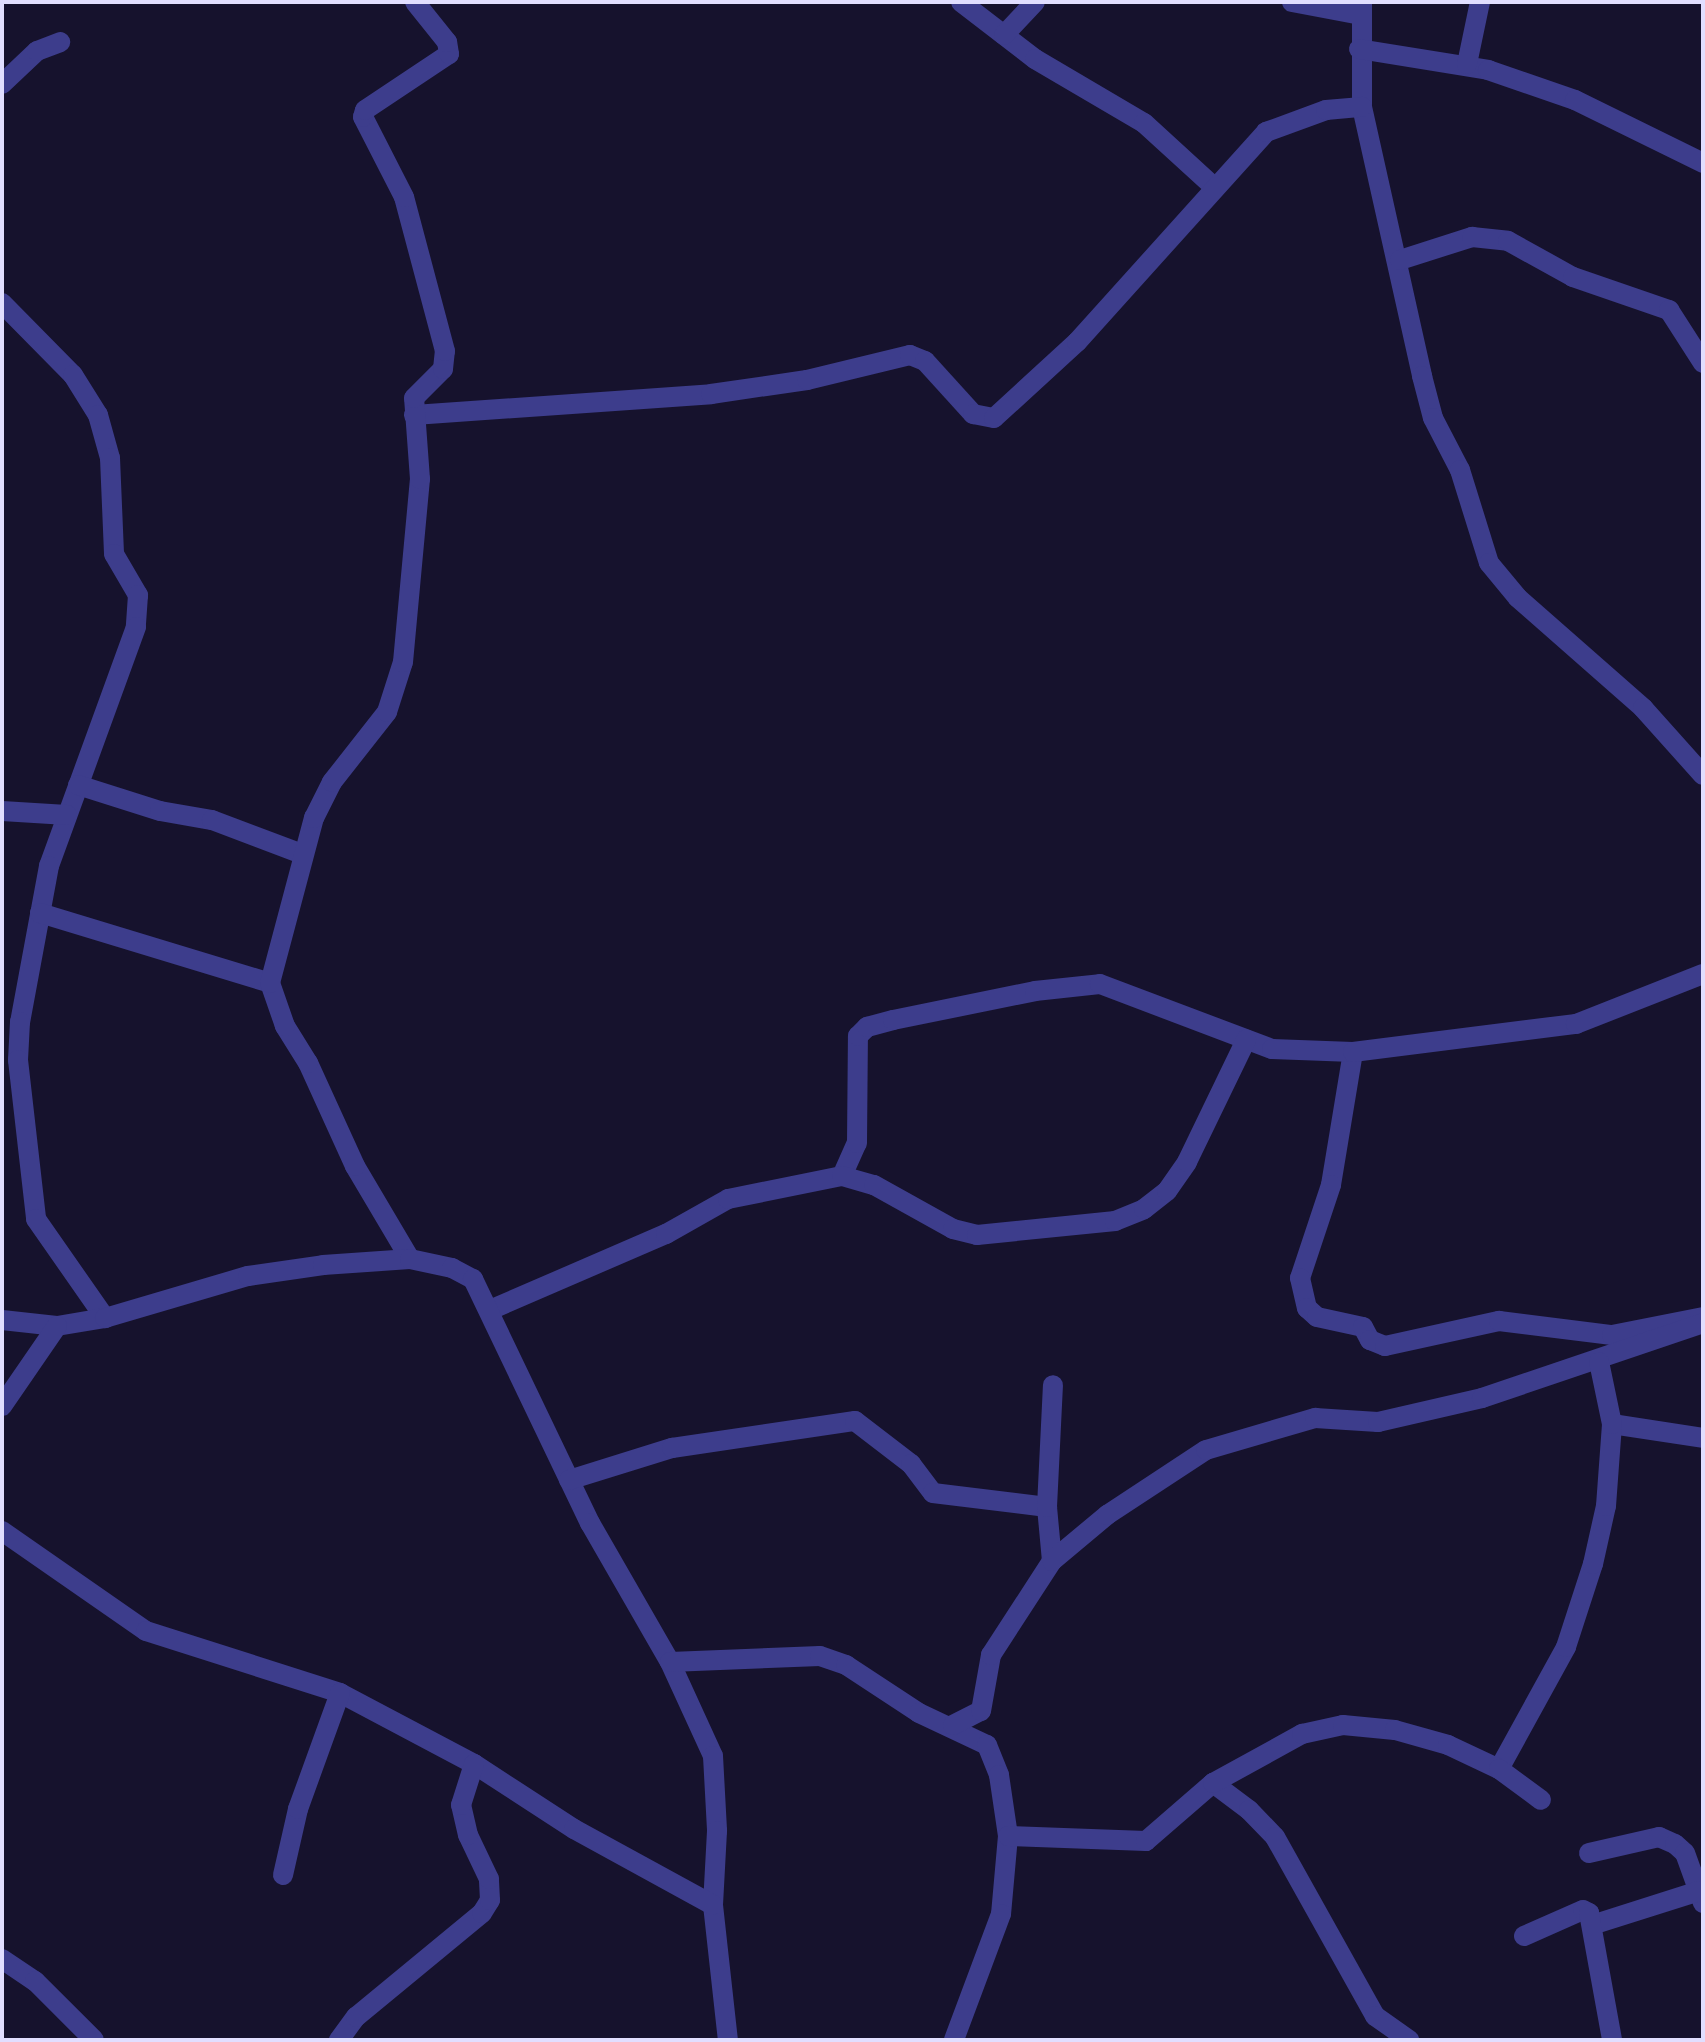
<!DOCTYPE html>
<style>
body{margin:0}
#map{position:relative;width:1705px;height:2042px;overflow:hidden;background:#16122d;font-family:"Alegreya Sans",sans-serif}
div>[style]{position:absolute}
.minor>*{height:20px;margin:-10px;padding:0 10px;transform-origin:10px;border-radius:10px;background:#3d3d8c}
span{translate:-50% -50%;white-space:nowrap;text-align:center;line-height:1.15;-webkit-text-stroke:6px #16122d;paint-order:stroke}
.frame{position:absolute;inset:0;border:4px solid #e1deff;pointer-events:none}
</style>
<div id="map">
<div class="minor">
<i style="left:961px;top:2px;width:93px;rotate:37.6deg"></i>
<i style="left:1035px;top:59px;width:126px;rotate:30.4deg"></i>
<i style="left:1144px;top:123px;width:95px;rotate:42.4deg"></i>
<i style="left:1292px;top:2px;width:70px;rotate:10.7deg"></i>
<i style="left:1362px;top:2px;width:105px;rotate:90deg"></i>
<i style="left:1362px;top:107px;width:276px;rotate:77.4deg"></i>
<i style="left:1422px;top:376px;width:43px;rotate:75.3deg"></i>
<i style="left:1433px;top:418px;width:59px;rotate:62.6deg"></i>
<i style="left:1460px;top:470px;width:97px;rotate:72.7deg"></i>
<i style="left:1489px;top:563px;width:45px;rotate:50.4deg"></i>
<i style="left:1518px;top:598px;width:167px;rotate:41.3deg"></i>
<i style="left:1643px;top:708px;width:90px;rotate:48.2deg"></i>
<i style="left:1004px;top:35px;width:45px;rotate:-46.8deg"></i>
<i style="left:1359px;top:49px;width:131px;rotate:9.2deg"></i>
<i style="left:1488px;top:70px;width:92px;rotate:19deg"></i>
<i style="left:1575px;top:100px;width:143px;rotate:26.2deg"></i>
<i style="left:1467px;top:64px;width:63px;rotate:-78.2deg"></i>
<i style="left:2px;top:84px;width:48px;rotate:-43.3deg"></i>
<i style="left:37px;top:51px;width:25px;rotate:-21deg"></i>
<i style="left:1400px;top:260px;width:76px;rotate:-17.7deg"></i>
<i style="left:1472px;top:237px;width:36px;rotate:6deg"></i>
<i style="left:1508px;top:241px;width:74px;rotate:29deg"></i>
<i style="left:1573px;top:277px;width:102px;rotate:19deg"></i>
<i style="left:1669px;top:310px;width:63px;rotate:57.3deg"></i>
<i style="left:2px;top:303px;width:101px;rotate:45.4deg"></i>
<i style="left:73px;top:375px;width:47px;rotate:58deg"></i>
<i style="left:98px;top:415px;width:45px;rotate:74.4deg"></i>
<i style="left:110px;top:458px;width:96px;rotate:87.6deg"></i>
<i style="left:114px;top:554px;width:48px;rotate:59.7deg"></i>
<i style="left:138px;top:595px;width:32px;rotate:94deg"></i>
<i style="left:136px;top:627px;width:254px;rotate:110deg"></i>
<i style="left:49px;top:866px;width:159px;rotate:100.5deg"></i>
<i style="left:20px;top:1022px;width:38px;rotate:93deg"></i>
<i style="left:18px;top:1060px;width:160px;rotate:83.5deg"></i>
<i style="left:36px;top:1219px;width:121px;rotate:55.1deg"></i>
<i style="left:414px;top:415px;width:298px;rotate:-4deg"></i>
<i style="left:711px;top:394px;width:97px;rotate:-8.3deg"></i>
<i style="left:807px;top:380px;width:106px;rotate:-13.6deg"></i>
<i style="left:910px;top:355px;width:16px;rotate:22deg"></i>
<i style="left:925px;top:361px;width:72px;rotate:47.8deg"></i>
<i style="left:973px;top:414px;width:21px;rotate:11deg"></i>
<i style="left:994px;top:418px;width:113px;rotate:-42.5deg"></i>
<i style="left:1077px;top:342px;width:283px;rotate:-48deg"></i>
<i style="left:1266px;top:132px;width:64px;rotate:-20.1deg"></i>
<i style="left:1326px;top:110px;width:36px;rotate:-5deg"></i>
<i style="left:78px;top:785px;width:86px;rotate:17.6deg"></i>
<i style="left:160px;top:811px;width:53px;rotate:9.8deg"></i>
<i style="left:212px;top:820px;width:96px;rotate:20.7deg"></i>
<i style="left:2px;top:811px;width:65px;rotate:3.5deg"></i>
<i style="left:40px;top:913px;width:240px;rotate:16.9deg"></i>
<i style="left:1353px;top:1052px;width:135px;rotate:99.4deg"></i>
<i style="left:1331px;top:1185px;width:98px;rotate:108.4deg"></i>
<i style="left:1300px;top:1278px;width:31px;rotate:77deg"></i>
<i style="left:1307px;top:1308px;width:13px;rotate:42deg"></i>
<i style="left:1317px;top:1317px;width:47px;rotate:12.3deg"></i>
<i style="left:1363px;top:1327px;width:15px;rotate:62deg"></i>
<i style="left:1370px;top:1340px;width:16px;rotate:22deg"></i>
<i style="left:1385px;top:1346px;width:117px;rotate:-12.4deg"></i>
<i style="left:1499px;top:1321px;width:114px;rotate:7.1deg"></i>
<i style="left:1612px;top:1335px;width:93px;rotate:-11.2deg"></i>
<i style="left:842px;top:1176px;width:36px;rotate:-66deg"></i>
<i style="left:857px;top:1143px;width:107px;rotate:-89.5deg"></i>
<i style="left:858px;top:1036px;width:13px;rotate:-45deg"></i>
<i style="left:867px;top:1027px;width:27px;rotate:-15deg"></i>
<i style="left:893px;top:1020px;width:145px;rotate:-11.5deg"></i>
<i style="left:1035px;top:991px;width:65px;rotate:-6.1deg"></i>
<i style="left:1100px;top:984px;width:184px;rotate:20.7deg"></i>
<i style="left:1272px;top:1049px;width:81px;rotate:2.1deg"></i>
<i style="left:1353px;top:1052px;width:225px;rotate:-7.2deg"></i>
<i style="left:1576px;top:1024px;width:136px;rotate:-21.5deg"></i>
<i style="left:410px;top:1259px;width:108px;rotate:-120.6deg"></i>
<i style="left:355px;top:1166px;width:113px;rotate:-114.5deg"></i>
<i style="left:308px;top:1063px;width:44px;rotate:-121.9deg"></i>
<i style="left:285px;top:1026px;width:46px;rotate:-109.2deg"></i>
<i style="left:270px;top:983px;width:171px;rotate:-75.1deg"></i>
<i style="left:314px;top:818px;width:40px;rotate:-63.4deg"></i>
<i style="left:332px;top:782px;width:89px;rotate:-51.8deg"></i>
<i style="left:387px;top:712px;width:52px;rotate:-72.3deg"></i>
<i style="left:403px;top:662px;width:184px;rotate:-84.7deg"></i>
<i style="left:420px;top:479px;width:81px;rotate:-94.2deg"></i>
<i style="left:414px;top:398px;width:41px;rotate:-45deg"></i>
<i style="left:443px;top:369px;width:18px;rotate:-84deg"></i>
<i style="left:445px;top:351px;width:159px;rotate:-104.9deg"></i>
<i style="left:404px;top:197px;width:90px;rotate:-117.1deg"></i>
<i style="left:363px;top:117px;width:7px;rotate:-74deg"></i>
<i style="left:365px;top:110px;width:101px;rotate:-33.7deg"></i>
<i style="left:449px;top:54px;width:12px;rotate:-99deg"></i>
<i style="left:447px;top:42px;width:51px;rotate:-128.7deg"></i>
<i style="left:490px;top:1310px;width:192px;rotate:-23.4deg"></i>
<i style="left:666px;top:1234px;width:71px;rotate:-29.4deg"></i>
<i style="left:728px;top:1199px;width:116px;rotate:-11.4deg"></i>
<i style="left:842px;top:1176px;width:33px;rotate:16deg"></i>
<i style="left:874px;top:1185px;width:90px;rotate:29.1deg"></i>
<i style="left:953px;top:1229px;width:25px;rotate:14deg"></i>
<i style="left:977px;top:1235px;width:139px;rotate:-5.8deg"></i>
<i style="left:1115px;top:1221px;width:31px;rotate:-22deg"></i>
<i style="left:1144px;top:1209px;width:29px;rotate:-38deg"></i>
<i style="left:1167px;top:1191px;width:35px;rotate:-55deg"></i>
<i style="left:1187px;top:1162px;width:136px;rotate:-64.2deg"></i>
<i style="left:2px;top:1320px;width:55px;rotate:6.2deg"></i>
<i style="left:57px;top:1326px;width:49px;rotate:-9.5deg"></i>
<i style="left:105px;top:1318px;width:149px;rotate:-16.4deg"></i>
<i style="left:248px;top:1276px;width:76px;rotate:-8.3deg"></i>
<i style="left:323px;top:1265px;width:87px;rotate:-3.9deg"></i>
<i style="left:410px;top:1259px;width:43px;rotate:12.1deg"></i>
<i style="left:452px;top:1268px;width:24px;rotate:28deg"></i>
<i style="left:473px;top:1279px;width:271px;rotate:64.4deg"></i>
<i style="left:590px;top:1523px;width:160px;rotate:60.1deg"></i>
<i style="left:670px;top:1662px;width:103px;rotate:65.4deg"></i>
<i style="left:713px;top:1756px;width:75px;rotate:86.9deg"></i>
<i style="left:717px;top:1831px;width:74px;rotate:93.1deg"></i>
<i style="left:713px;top:1905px;width:136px;rotate:83.7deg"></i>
<i style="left:2px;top:1406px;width:97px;rotate:-55.5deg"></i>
<i style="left:1612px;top:1424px;width:92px;rotate:8.7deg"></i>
<i style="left:569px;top:1480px;width:108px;rotate:-17.3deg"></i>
<i style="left:672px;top:1448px;width:185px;rotate:-8.4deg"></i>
<i style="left:855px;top:1421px;width:71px;rotate:37.5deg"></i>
<i style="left:911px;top:1464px;width:36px;rotate:53deg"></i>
<i style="left:933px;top:1493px;width:115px;rotate:7deg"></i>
<i style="left:2px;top:1531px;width:175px;rotate:34.8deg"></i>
<i style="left:146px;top:1631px;width:204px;rotate:17.7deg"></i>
<i style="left:340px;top:1693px;width:152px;rotate:27.9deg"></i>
<i style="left:474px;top:1764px;width:119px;rotate:33deg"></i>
<i style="left:574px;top:1829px;width:158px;rotate:28.7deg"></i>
<i style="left:1052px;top:1561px;width:54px;rotate:-95.3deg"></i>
<i style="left:1047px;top:1507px;width:122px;rotate:-87.2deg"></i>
<i style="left:670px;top:1662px;width:150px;rotate:-2.3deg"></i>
<i style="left:820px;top:1656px;width:28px;rotate:19deg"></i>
<i style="left:846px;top:1665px;width:87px;rotate:33.3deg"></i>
<i style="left:919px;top:1713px;width:75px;rotate:25.2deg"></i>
<i style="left:987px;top:1745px;width:32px;rotate:68deg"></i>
<i style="left:999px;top:1775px;width:62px;rotate:81.6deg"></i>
<i style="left:1008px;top:1836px;width:78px;rotate:95.1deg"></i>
<i style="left:1001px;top:1914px;width:134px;rotate:110.5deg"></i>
<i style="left:953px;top:1725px;width:31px;rotate:-27deg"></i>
<i style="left:981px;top:1711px;width:57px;rotate:-79.9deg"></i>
<i style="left:991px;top:1655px;width:112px;rotate:-57deg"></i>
<i style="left:1052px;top:1561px;width:72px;rotate:-39.9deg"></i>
<i style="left:1107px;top:1515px;width:118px;rotate:-33.3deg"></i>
<i style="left:1206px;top:1450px;width:114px;rotate:-16.4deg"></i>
<i style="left:1315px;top:1418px;width:63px;rotate:3.6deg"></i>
<i style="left:1378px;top:1422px;width:107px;rotate:-13deg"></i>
<i style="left:1482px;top:1398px;width:233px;rotate:-18.7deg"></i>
<i style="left:1499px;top:1769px;width:139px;rotate:-61.2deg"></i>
<i style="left:1566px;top:1647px;width:87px;rotate:-72deg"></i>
<i style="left:1593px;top:1564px;width:59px;rotate:-77.4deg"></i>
<i style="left:1606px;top:1506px;width:82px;rotate:-85.8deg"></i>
<i style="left:1612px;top:1424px;width:63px;rotate:-101.8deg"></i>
<i style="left:1213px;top:1783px;width:45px;rotate:36.9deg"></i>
<i style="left:1249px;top:1810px;width:37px;rotate:46deg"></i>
<i style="left:1275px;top:1837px;width:205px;rotate:60.8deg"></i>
<i style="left:1375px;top:2016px;width:42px;rotate:35.2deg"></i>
<i style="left:1008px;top:1836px;width:138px;rotate:2.1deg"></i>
<i style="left:1146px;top:1841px;width:89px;rotate:-40.9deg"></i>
<i style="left:1213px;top:1783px;width:102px;rotate:-28.8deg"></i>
<i style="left:1302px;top:1734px;width:42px;rotate:-12.4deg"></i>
<i style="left:1343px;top:1725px;width:52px;rotate:5.5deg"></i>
<i style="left:1395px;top:1730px;width:55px;rotate:15.8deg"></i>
<i style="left:1448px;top:1745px;width:56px;rotate:25.2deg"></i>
<i style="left:1499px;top:1769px;width:52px;rotate:36.4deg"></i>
<i style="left:1589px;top:1853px;width:72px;rotate:-12.9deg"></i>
<i style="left:1659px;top:1837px;width:17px;rotate:24deg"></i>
<i style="left:1675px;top:1844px;width:13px;rotate:42deg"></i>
<i style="left:1685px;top:1853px;width:53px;rotate:70.2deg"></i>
<i style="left:283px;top:1875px;width:68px;rotate:-77.2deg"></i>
<i style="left:298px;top:1809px;width:123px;rotate:-70.1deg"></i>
<i style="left:1592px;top:1925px;width:112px;rotate:-17.6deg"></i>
<i style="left:1524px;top:1936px;width:64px;rotate:-23.8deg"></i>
<i style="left:1583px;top:1910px;width:7px;rotate:27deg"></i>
<i style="left:1589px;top:1913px;width:129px;rotate:79.7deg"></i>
<i style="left:2px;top:1959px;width:40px;rotate:34deg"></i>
<i style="left:35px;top:1981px;width:83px;rotate:45deg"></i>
<i style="left:339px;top:2040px;width:29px;rotate:-54deg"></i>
<i style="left:356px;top:2017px;width:163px;rotate:-39.5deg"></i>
<i style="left:482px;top:1913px;width:15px;rotate:-58deg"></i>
<i style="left:490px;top:1900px;width:21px;rotate:-93deg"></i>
<i style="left:489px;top:1879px;width:49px;rotate:-115.5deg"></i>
<i style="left:468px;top:1835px;width:31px;rotate:-103deg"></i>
<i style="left:461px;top:1805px;width:43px;rotate:-72.4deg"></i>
</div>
<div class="frame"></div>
</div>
